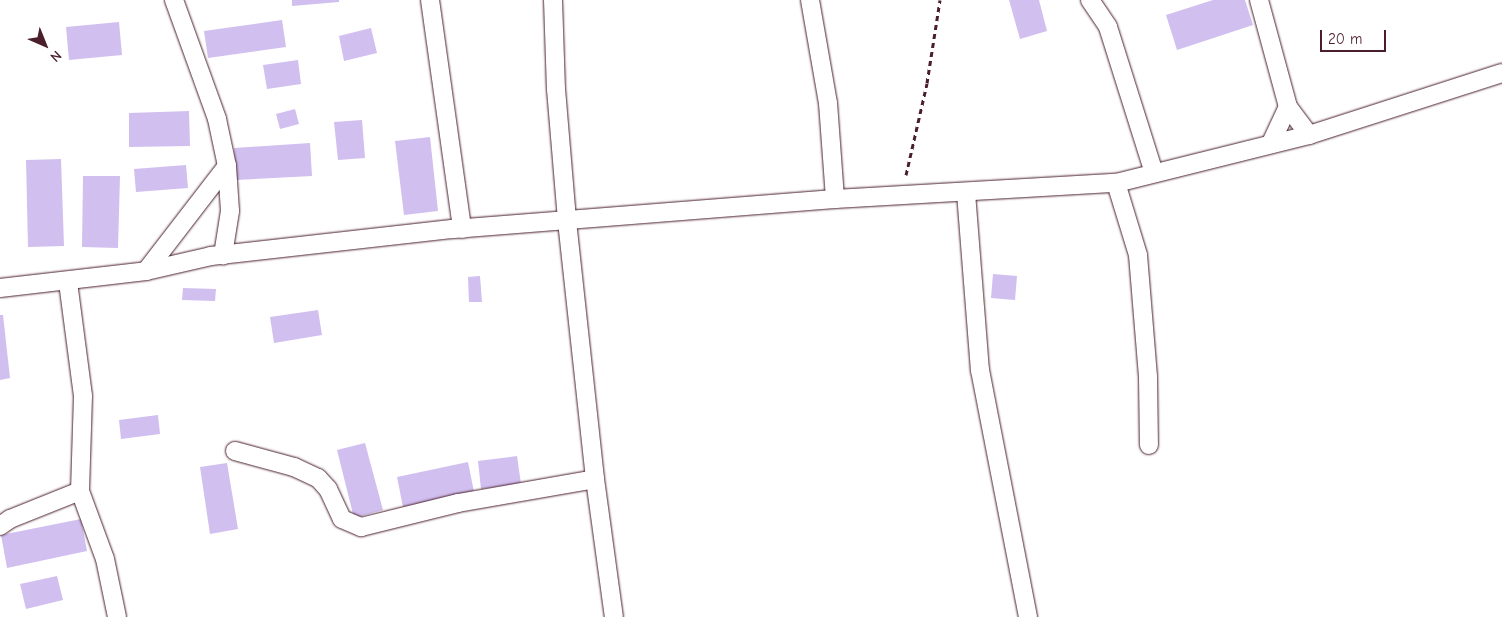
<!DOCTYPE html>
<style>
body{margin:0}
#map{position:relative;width:1502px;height:617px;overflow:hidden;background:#fff;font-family:"Comic Neue",sans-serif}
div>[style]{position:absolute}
.building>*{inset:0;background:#d1bff0}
.path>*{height:3px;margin-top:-1.5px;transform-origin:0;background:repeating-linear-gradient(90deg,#4a1f2b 0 5px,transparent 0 9px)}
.roads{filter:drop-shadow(0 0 1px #4a1f2b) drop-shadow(0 0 1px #4a1f2b)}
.street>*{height:18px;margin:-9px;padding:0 9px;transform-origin:9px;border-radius:9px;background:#fff}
span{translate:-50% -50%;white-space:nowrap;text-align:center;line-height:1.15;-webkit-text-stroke:4.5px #fff;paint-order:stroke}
.north{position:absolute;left:20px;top:20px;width:50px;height:50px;-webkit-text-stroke:4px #fff;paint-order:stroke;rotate:136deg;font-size:14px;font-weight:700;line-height:20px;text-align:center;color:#4a1f2b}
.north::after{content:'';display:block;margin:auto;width:18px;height:22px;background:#4a1f2b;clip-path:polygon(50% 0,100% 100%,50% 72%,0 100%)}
.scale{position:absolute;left:1320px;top:30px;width:66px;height:22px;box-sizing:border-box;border:2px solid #4a1f2b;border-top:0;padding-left:6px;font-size:15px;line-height:18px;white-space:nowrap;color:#4a1f2b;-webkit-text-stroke:4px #fff;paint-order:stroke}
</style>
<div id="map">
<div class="building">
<i style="clip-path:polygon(292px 0,339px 0,339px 2px,292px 6px)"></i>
<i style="clip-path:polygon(1009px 0,1039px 0,1047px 31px,1020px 39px)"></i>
<i style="clip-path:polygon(1213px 0,1245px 0,1253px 25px,1177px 50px,1166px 15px)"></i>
<i style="clip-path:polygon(282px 20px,286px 47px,208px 58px,204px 31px)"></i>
<i style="clip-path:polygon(119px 22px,122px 55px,69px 60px,66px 27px)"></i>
<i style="clip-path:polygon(371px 28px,377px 53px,344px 61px,339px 36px)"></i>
<i style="clip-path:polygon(298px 60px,301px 84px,267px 89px,263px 65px)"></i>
<i style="clip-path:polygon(295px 109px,299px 124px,280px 129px,276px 114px)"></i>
<i style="clip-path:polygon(189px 111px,190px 146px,129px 147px,129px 113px)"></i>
<i style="clip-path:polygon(362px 120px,365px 158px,338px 160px,334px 122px)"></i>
<i style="clip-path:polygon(430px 137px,438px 211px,404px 215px,395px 141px)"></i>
<i style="clip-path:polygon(310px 143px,312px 176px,235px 180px,234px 148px)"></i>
<i style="clip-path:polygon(61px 159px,64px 246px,28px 247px,26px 160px)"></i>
<i style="clip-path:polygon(186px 165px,188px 188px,136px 192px,134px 169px)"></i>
<i style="clip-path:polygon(83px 176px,120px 176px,118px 248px,82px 247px)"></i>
<i style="clip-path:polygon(993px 274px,1017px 276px,1015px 300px,991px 298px)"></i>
<i style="clip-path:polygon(480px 276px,482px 302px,469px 302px,468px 277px)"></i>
<i style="clip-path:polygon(183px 288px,216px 289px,215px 301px,182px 300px)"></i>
<i style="clip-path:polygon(318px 310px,322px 335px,274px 343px,270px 317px)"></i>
<i style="clip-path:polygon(0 315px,3px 315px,10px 378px,0 380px)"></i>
<i style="clip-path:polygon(158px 415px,160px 434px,121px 439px,119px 420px)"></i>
<i style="clip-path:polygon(365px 443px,383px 510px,354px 518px,337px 450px)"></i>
<i style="clip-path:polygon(517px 456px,521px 484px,481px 489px,478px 461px)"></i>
<i style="clip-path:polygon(468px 462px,474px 492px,403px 507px,397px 477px)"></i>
<i style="clip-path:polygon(227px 463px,238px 529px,210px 534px,200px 467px)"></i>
<i style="clip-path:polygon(81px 519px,87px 551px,7px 568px,1px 535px)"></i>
<i style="clip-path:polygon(57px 576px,63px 600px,26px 609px,20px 584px)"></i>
</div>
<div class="path">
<i style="left:906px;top:175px;width:94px;rotate:-77.1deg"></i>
<i style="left:927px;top:83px;width:84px;rotate:-81.1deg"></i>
</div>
<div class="roads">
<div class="street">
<i style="left:174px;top:0;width:127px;rotate:70.1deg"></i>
<i style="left:217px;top:119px;width:48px;rotate:78deg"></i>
<i style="left:227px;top:166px;width:45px;rotate:86.2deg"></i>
<i style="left:230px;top:211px;width:45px;rotate:99deg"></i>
<i style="left:430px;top:0;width:231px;rotate:82deg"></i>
<i style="left:553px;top:0;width:89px;rotate:88.1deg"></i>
<i style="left:556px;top:89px;width:132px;rotate:85.2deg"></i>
<i style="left:567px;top:221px;width:260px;rotate:83.8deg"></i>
<i style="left:595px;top:479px;width:139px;rotate:82.2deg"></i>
<i style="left:810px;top:0;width:105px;rotate:80.1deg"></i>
<i style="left:828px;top:103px;width:96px;rotate:85.8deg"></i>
<i style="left:1090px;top:0;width:32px;rotate:56deg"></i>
<i style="left:1108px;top:27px;width:153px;rotate:72.5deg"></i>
<i style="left:1259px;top:0;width:111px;rotate:74.8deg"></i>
<i style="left:1288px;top:107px;width:35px;rotate:53deg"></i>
<i style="left:1271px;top:143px;width:40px;rotate:-65deg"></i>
<i style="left:1116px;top:183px;width:75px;rotate:73deg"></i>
<i style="left:1138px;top:255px;width:122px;rotate:85.3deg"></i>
<i style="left:1148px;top:377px;width:68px;rotate:89.2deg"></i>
<i style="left:966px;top:193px;width:178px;rotate:85.5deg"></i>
<i style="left:980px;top:370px;width:252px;rotate:79deg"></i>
<i style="left:146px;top:271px;width:133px;rotate:-52.4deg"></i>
<i style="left:0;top:288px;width:147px;rotate:-6.6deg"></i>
<i style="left:146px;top:271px;width:67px;rotate:-13deg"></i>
<i style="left:211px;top:256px;width:244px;rotate:-6.4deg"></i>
<i style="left:453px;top:229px;width:383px;rotate:-4.5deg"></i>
<i style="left:835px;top:199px;width:281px;rotate:-3.3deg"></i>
<i style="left:1116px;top:183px;width:199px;rotate:-14deg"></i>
<i style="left:1309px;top:135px;width:203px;rotate:-17.8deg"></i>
<i style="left:235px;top:451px;width:61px;rotate:15.2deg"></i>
<i style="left:294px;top:467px;width:26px;rotate:25deg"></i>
<i style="left:318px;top:478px;width:15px;rotate:48deg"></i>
<i style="left:328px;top:489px;width:33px;rotate:65deg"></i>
<i style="left:342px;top:519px;width:21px;rotate:23deg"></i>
<i style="left:361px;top:527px;width:100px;rotate:-13.9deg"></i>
<i style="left:458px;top:503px;width:139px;rotate:-9.9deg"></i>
<i style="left:80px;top:491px;width:72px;rotate:69.8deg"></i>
<i style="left:105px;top:559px;width:59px;rotate:78.3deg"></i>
<i style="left:0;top:526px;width:12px;rotate:-35deg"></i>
<i style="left:10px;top:519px;width:75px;rotate:-21.8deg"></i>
<i style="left:80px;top:491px;width:95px;rotate:-88.2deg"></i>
<i style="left:83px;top:396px;width:115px;rotate:-97.5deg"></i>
</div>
</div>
<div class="north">N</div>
<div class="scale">20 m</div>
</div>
